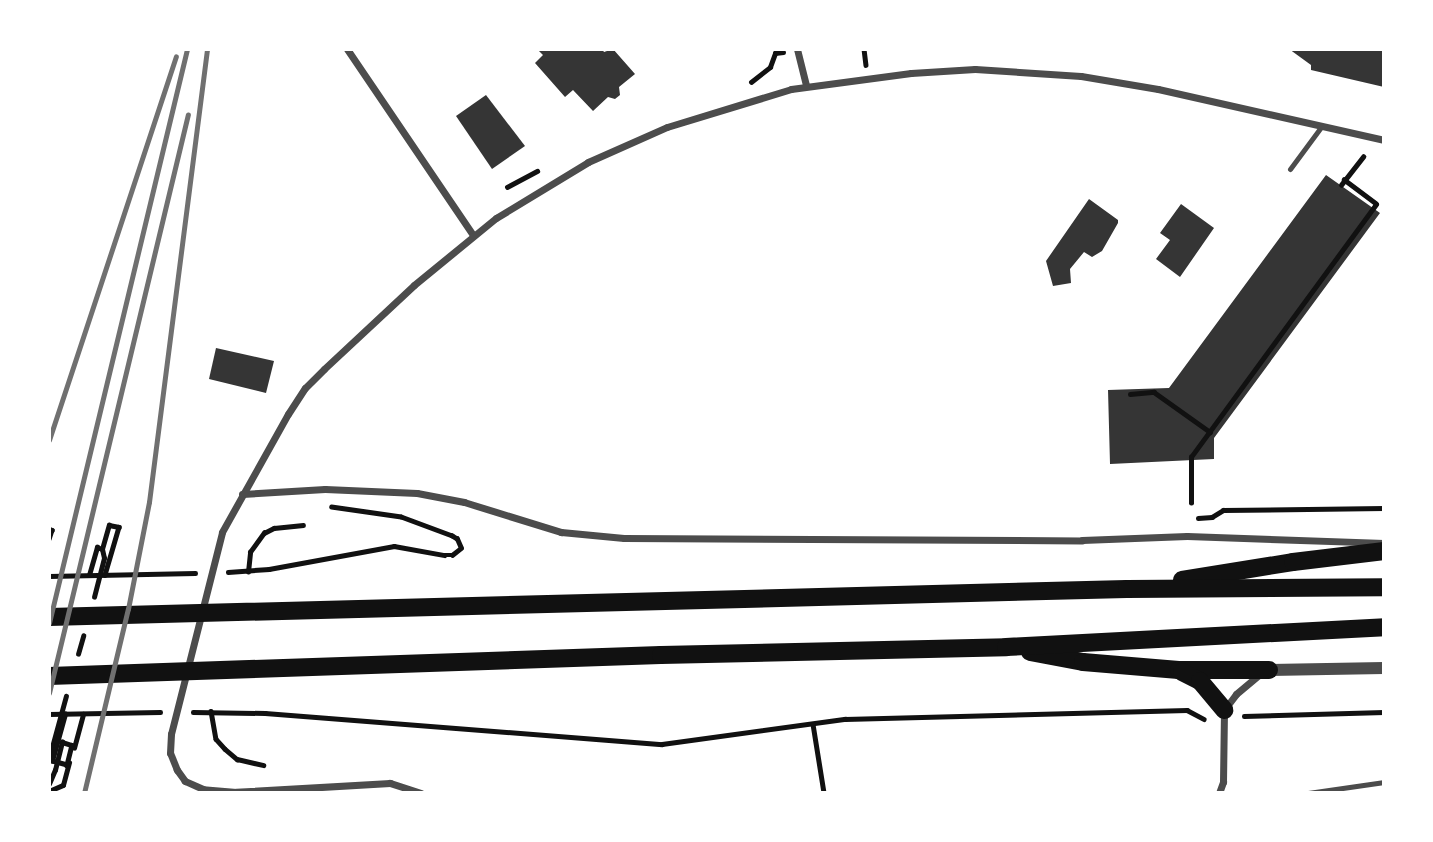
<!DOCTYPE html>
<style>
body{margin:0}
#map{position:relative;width:1433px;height:842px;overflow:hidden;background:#fff;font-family:"Asap Condensed",sans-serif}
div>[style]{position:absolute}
.building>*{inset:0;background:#353535}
.path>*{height:4.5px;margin:-2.25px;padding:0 2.25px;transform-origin:2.25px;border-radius:2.25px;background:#111}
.service>*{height:5px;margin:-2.5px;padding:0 2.5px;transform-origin:2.5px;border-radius:2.5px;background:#4c4c4c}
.minor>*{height:7px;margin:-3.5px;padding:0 3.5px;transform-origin:3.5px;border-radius:3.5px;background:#4c4c4c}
.tertiary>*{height:12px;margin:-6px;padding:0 6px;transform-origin:6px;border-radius:6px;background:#4c4c4c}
.primary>*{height:18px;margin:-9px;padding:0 9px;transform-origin:9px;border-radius:9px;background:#111}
.rail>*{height:5px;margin:-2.5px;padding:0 2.5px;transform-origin:2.5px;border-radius:2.5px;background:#707070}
span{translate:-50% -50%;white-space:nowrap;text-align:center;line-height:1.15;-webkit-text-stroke:7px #fff;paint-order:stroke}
.frame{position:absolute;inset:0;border:51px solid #fff;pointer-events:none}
</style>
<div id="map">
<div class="building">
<i style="clip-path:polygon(537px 49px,602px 49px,604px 52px,613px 49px,635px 74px,619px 87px,620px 95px,615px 99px,608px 97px,593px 111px,573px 90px,565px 97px,535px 63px,543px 55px)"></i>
<i style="clip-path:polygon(1289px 49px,1384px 49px,1384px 87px,1311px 70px,1311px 65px)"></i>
<i style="clip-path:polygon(486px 95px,525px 146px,492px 169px,456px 116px)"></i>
<i style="clip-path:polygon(1326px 175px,1380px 213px,1214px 438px,1214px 459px,1110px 464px,1108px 390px,1169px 388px)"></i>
<i style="clip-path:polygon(1089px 199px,1118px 220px,1118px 223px,1102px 251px,1092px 257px,1084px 252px,1070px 269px,1071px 283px,1053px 286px,1046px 261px)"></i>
<i style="clip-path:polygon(1181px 204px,1214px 228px,1180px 277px,1156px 259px,1170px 240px,1160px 233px)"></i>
<i style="clip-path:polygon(216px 348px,274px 361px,266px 393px,209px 379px)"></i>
</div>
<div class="path">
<i style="left:864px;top:49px;width:16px;rotate:83deg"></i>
<i style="left:751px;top:82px;width:24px;rotate:-38deg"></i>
<i style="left:770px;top:67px;width:15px;rotate:-70deg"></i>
<i style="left:775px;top:53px;width:8px;rotate:-7deg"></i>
<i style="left:1341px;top:185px;width:36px;rotate:-52deg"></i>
<i style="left:507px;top:187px;width:34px;rotate:-28deg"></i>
<i style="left:1130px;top:394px;width:24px;rotate:-5deg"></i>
<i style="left:1154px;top:392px;width:69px;rotate:35.5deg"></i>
<i style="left:1191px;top:503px;width:46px;rotate:-90deg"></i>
<i style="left:1191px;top:457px;width:313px;rotate:-53.8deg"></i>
<i style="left:1376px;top:204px;width:40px;rotate:-143deg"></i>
<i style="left:1198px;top:518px;width:14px;rotate:-4deg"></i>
<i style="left:1212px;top:517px;width:13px;rotate:-32deg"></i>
<i style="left:1223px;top:510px;width:161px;rotate:-0.7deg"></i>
<i style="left:49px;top:529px;width:3px;rotate:18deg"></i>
<i style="left:52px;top:530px;width:9px;rotate:108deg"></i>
<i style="left:228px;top:572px;width:41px;rotate:-4.2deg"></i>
<i style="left:269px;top:569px;width:127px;rotate:-10.4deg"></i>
<i style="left:394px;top:546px;width:51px;rotate:10.2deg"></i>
<i style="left:444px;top:555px;width:8px"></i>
<i style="left:452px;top:555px;width:11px;rotate:-38deg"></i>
<i style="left:461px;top:548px;width:10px;rotate:-114deg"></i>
<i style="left:457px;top:539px;width:6px;rotate:-149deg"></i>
<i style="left:452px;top:536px;width:54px;rotate:-159.6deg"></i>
<i style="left:401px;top:517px;width:70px;rotate:-171.8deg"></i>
<i style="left:248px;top:572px;width:20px;rotate:-84deg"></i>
<i style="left:250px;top:552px;width:24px;rotate:-54deg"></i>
<i style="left:264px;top:533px;width:11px;rotate:-27deg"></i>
<i style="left:274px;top:528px;width:29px;rotate:-6deg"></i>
<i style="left:89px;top:575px;width:29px;rotate:-74deg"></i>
<i style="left:97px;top:547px;width:5px;rotate:22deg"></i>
<i style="left:49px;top:576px;width:146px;rotate:-1.2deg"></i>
<i style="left:94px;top:597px;width:40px;rotate:-75.6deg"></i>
<i style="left:104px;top:558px;width:9px;rotate:-103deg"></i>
<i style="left:102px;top:549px;width:25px;rotate:-74deg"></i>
<i style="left:109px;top:525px;width:10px;rotate:11deg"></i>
<i style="left:119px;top:527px;width:50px;rotate:106.3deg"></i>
<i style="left:78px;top:654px;width:19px;rotate:-74deg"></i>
<i style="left:211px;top:711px;width:28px;rotate:80deg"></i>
<i style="left:216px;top:739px;width:13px;rotate:48deg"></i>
<i style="left:225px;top:749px;width:16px;rotate:40deg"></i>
<i style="left:237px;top:759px;width:27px;rotate:13deg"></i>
<i style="left:193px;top:712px;width:72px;rotate:0.8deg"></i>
<i style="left:265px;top:713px;width:398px;rotate:4.5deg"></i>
<i style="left:662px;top:744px;width:185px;rotate:-7.8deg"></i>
<i style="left:845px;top:719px;width:342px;rotate:-1.5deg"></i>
<i style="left:1187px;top:710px;width:19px;rotate:28deg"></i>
<i style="left:49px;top:714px;width:111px;rotate:-1deg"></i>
<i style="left:1244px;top:716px;width:140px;rotate:-1.6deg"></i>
<i style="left:813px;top:724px;width:70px;rotate:80.9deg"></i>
<i style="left:74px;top:748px;width:35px;rotate:-75deg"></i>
<i style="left:49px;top:758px;width:64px;rotate:-74.7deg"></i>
<i style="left:49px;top:784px;width:15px;rotate:-67deg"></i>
<i style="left:55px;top:770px;width:29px;rotate:-76deg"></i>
<i style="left:62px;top:742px;width:10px;rotate:17deg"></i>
<i style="left:72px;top:745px;width:21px;rotate:104deg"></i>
<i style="left:67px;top:765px;width:16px;rotate:-165deg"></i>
<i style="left:52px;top:761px;width:49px;rotate:-74.5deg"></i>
<i style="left:49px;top:791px;width:15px;rotate:-23deg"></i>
<i style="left:63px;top:785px;width:23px;rotate:-75deg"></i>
</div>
<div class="service">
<i style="left:1290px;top:169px;width:52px;rotate:-53.6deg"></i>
<i style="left:1308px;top:793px;width:77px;rotate:-8.2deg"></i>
</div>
<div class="minor">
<i style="left:347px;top:49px;width:225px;rotate:55.9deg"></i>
<i style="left:797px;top:49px;width:38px;rotate:76deg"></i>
<i style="left:242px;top:494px;width:83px;rotate:-3.4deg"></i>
<i style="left:325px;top:489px;width:92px;rotate:2.5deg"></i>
<i style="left:417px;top:493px;width:48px;rotate:10.8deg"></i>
<i style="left:464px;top:502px;width:102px;rotate:17.2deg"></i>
<i style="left:561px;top:532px;width:63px;rotate:5.4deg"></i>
<i style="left:624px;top:538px;width:458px;rotate:0.3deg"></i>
<i style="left:1082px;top:540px;width:105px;rotate:-2.2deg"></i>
<i style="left:1187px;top:536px;width:197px;rotate:2deg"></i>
<i style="left:421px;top:793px;width:33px;rotate:-162deg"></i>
<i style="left:390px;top:783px;width:154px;rotate:176.7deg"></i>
<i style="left:236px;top:792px;width:33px;rotate:-175deg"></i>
<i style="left:203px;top:789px;width:20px;rotate:-156deg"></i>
<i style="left:185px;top:781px;width:14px;rotate:-126deg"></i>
<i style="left:177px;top:770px;width:18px;rotate:-112deg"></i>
<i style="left:170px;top:753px;width:19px;rotate:-87deg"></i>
<i style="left:171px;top:734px;width:208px;rotate:-75.8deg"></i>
<i style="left:222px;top:532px;width:135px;rotate:-60.8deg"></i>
<i style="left:288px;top:414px;width:31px;rotate:-57deg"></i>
<i style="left:305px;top:388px;width:27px;rotate:-45deg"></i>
<i style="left:324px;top:369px;width:123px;rotate:-43deg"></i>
<i style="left:414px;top:285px;width:106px;rotate:-39.3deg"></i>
<i style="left:496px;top:218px;width:108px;rotate:-31.3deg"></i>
<i style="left:588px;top:162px;width:86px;rotate:-23.9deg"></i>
<i style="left:667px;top:127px;width:130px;rotate:-17deg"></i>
<i style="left:791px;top:89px;width:121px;rotate:-7.6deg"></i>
<i style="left:911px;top:73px;width:64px;rotate:-3.6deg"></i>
<i style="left:975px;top:69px;width:106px;rotate:3.8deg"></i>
<i style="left:1081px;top:76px;width:78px;rotate:9.6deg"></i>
<i style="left:1158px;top:89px;width:232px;rotate:12.7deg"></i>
<i style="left:1219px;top:793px;width:12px;rotate:-70deg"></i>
<i style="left:1223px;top:782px;width:72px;rotate:-89.2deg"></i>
<i style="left:1224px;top:710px;width:20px;rotate:-53deg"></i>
<i style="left:1236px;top:694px;width:30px;rotate:-40deg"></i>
</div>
<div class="tertiary">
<i style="left:1269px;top:670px;width:115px;rotate:-1deg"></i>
</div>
<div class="primary">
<i style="left:1182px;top:580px;width:112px;rotate:-9.2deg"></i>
<i style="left:1293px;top:562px;width:92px;rotate:-6.9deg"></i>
<i style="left:49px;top:617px;width:1078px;rotate:-1.49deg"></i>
<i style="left:1127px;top:589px;width:257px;rotate:-0.4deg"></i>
<i style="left:1030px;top:652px;width:54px;rotate:10.7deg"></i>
<i style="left:1083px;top:662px;width:96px;rotate:4.8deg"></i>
<i style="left:1179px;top:670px;width:90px"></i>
<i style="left:1182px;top:672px;width:20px;rotate:27deg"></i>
<i style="left:1200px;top:681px;width:38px;rotate:50deg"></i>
<i style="left:49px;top:676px;width:612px;rotate:-1.97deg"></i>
<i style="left:661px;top:655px;width:345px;rotate:-1.3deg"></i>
<i style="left:1006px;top:647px;width:379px;rotate:-3deg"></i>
</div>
<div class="rail">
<i style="left:49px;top:440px;width:404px;rotate:-71.7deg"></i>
<i style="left:49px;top:623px;width:590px;rotate:-76.48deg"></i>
<i style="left:49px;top:693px;width:595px;rotate:-76.5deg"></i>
<i style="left:84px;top:793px;width:189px;rotate:-76.6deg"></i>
<i style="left:128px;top:609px;width:109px;rotate:-78.9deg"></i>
<i style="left:149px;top:502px;width:457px;rotate:-82.7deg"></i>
</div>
<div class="frame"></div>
</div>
